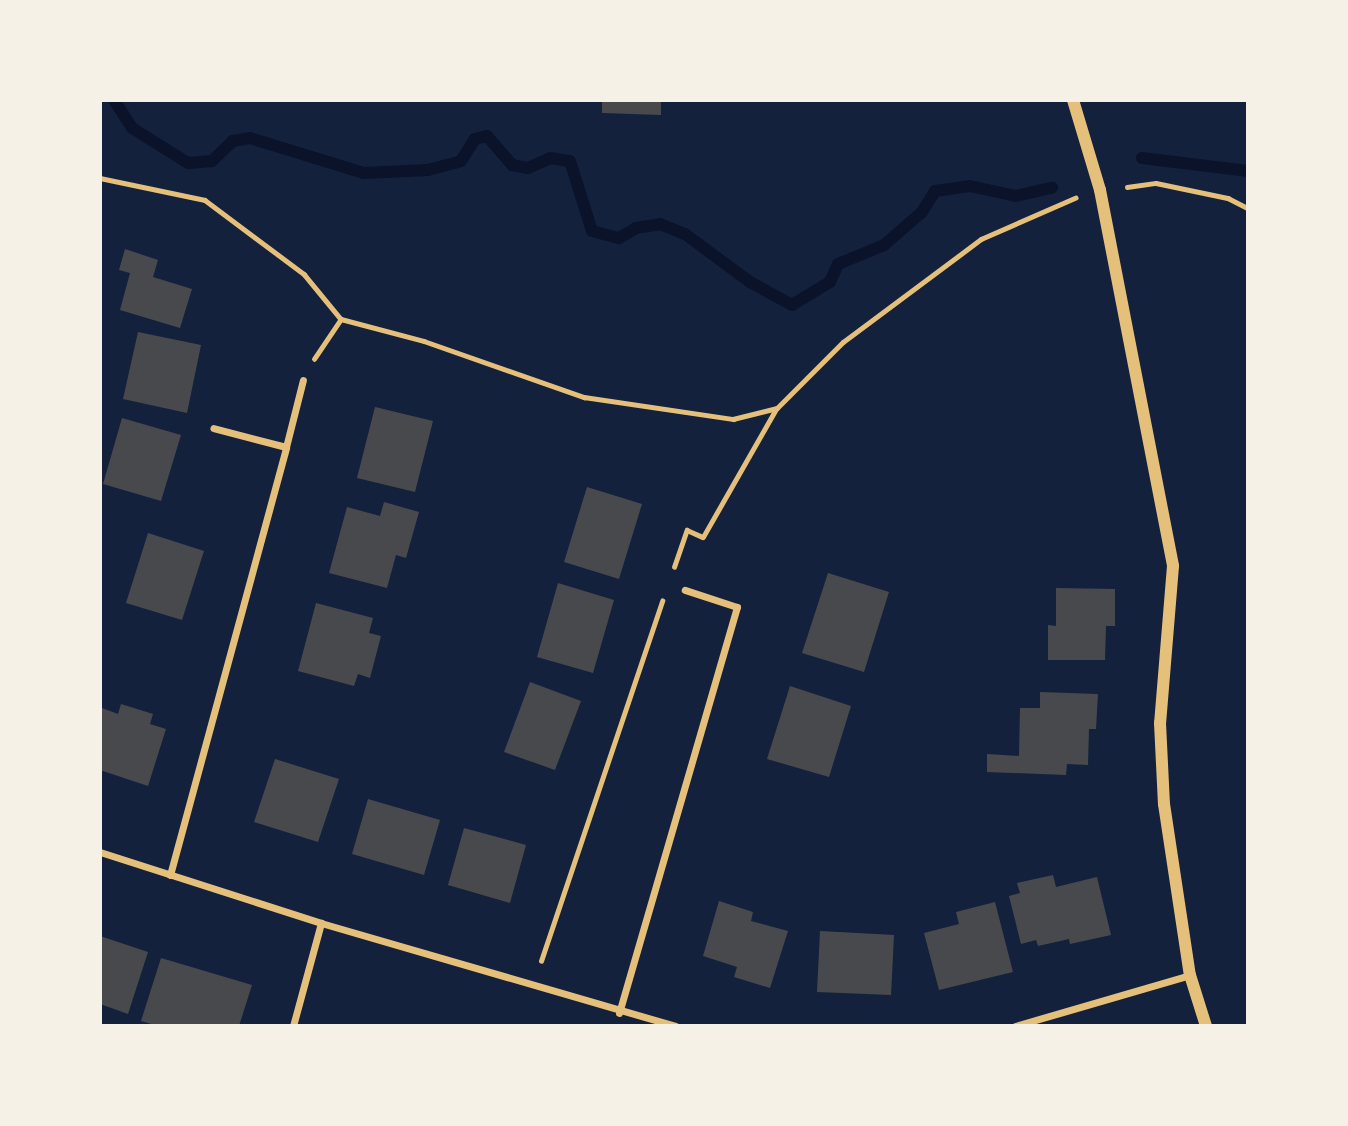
<!DOCTYPE html>
<style>
body{margin:0}
#map{position:relative;width:1348px;height:1126px;overflow:hidden;background:#14213d;font-family:"Exo 2",sans-serif}
div>[style]{position:absolute}
.stream>*{height:12px;margin:-6px;padding:0 6px;transform-origin:6px;border-radius:6px;background:#0b132b}
.building>*{inset:0;background:#48494c}
.path>*{height:4.5px;margin:-2.25px;padding:0 2.25px;transform-origin:2.25px;border-radius:2.25px;background:#e5c07b}
.minor>*{height:7px;margin:-3.5px;padding:0 3.5px;transform-origin:3.5px;border-radius:3.5px;background:#e5c07b}
.tertiary>*{height:12px;margin:-6px;padding:0 6px;transform-origin:6px;border-radius:6px;background:#e5c07b}
span{translate:-50% -50%;white-space:nowrap;text-align:center;line-height:1.15;-webkit-text-stroke:5px #f6f1e7;paint-order:stroke}
.frame{position:absolute;inset:0;border:102px solid #f6f1e7;pointer-events:none}
</style>
<div id="map">
<div class="stream">
<i style="left:114px;top:100px;width:33px;rotate:57deg"></i>
<i style="left:132px;top:128px;width:66px;rotate:32deg"></i>
<i style="left:188px;top:163px;width:24px;rotate:-5deg"></i>
<i style="left:212px;top:161px;width:29px;rotate:-44deg"></i>
<i style="left:233px;top:141px;width:17px;rotate:-10deg"></i>
<i style="left:250px;top:138px;width:119px;rotate:17.1deg"></i>
<i style="left:364px;top:173px;width:64px;rotate:-2.7deg"></i>
<i style="left:428px;top:170px;width:34px;rotate:-15deg"></i>
<i style="left:461px;top:161px;width:26px;rotate:-58deg"></i>
<i style="left:475px;top:139px;width:12px;rotate:-14deg"></i>
<i style="left:487px;top:136px;width:38px;rotate:49deg"></i>
<i style="left:512px;top:165px;width:16px;rotate:11deg"></i>
<i style="left:528px;top:168px;width:24px;rotate:-24deg"></i>
<i style="left:550px;top:158px;width:20px;rotate:9deg"></i>
<i style="left:570px;top:161px;width:73px;rotate:72.6deg"></i>
<i style="left:592px;top:231px;width:28px;rotate:15deg"></i>
<i style="left:619px;top:238px;width:20px;rotate:-30deg"></i>
<i style="left:636px;top:228px;width:24px;rotate:-9deg"></i>
<i style="left:660px;top:224px;width:27px;rotate:22deg"></i>
<i style="left:685px;top:234px;width:81px;rotate:36.4deg"></i>
<i style="left:750px;top:282px;width:48px;rotate:28.7deg"></i>
<i style="left:792px;top:305px;width:44px;rotate:-31.2deg"></i>
<i style="left:830px;top:282px;width:20px;rotate:-66deg"></i>
<i style="left:838px;top:264px;width:50px;rotate:-22.4deg"></i>
<i style="left:884px;top:245px;width:50px;rotate:-41deg"></i>
<i style="left:922px;top:212px;width:25px;rotate:-58deg"></i>
<i style="left:935px;top:191px;width:35px;rotate:-8deg"></i>
<i style="left:970px;top:186px;width:47px;rotate:12.3deg"></i>
<i style="left:1016px;top:196px;width:37px;rotate:-13deg"></i>
<i style="left:1142px;top:158px;width:107px;rotate:7deg"></i>
</div>
<div class="building">
<i style="clip-path:polygon(602px 100px,661px 100px,661px 115px,602px 113px)"></i>
<i style="clip-path:polygon(125px 249px,158px 260px,153px 277px,192px 289px,180px 328px,120px 310px,130px 273px,119px 270px)"></i>
<i style="clip-path:polygon(138px 332px,201px 345px,187px 413px,123px 399px)"></i>
<i style="clip-path:polygon(375px 407px,433px 421px,415px 492px,357px 478px)"></i>
<i style="clip-path:polygon(122px 418px,181px 435px,161px 501px,103px 484px)"></i>
<i style="clip-path:polygon(587px 487px,642px 504px,619px 579px,564px 562px)"></i>
<i style="clip-path:polygon(384px 502px,419px 512px,406px 558px,396px 555px,387px 588px,329px 573px,347px 507px,380px 516px)"></i>
<i style="clip-path:polygon(148px 533px,204px 551px,182px 620px,126px 603px)"></i>
<i style="clip-path:polygon(828px 573px,889px 592px,864px 672px,802px 653px)"></i>
<i style="clip-path:polygon(558px 583px,614px 600px,593px 673px,537px 657px)"></i>
<i style="clip-path:polygon(1056px 588px,1115px 589px,1115px 626px,1106px 626px,1105px 660px,1048px 660px,1048px 625px,1056px 626px)"></i>
<i style="clip-path:polygon(316px 603px,373px 618px,369px 633px,381px 636px,370px 678px,358px 674px,354px 686px,298px 671px)"></i>
<i style="clip-path:polygon(530px 682px,581px 701px,555px 770px,504px 752px)"></i>
<i style="clip-path:polygon(790px 686px,851px 706px,829px 777px,767px 759px)"></i>
<i style="clip-path:polygon(1040px 692px,1098px 694px,1096px 729px,1089px 729px,1088px 765px,1067px 764px,1066px 775px,987px 772px,987px 754px,1019px 756px,1020px 708px,1040px 708px)"></i>
<i style="clip-path:polygon(121px 704px,153px 714px,150px 724px,166px 729px,148px 786px,100px 770px,100px 716px,102px 708px,118px 714px)"></i>
<i style="clip-path:polygon(275px 759px,339px 779px,318px 842px,254px 822px)"></i>
<i style="clip-path:polygon(368px 799px,440px 820px,424px 875px,352px 854px)"></i>
<i style="clip-path:polygon(464px 828px,526px 845px,510px 903px,448px 885px)"></i>
<i style="clip-path:polygon(1053px 875px,1056px 887px,1097px 877px,1111px 935px,1070px 944px,1069px 939px,1038px 946px,1036px 940px,1021px 944px,1009px 896px,1020px 893px,1017px 883px)"></i>
<i style="clip-path:polygon(719px 901px,753px 912px,751px 921px,788px 931px,770px 988px,734px 977px,737px 967px,703px 956px)"></i>
<i style="clip-path:polygon(995px 902px,1013px 972px,939px 990px,924px 933px,959px 924px,956px 912px)"></i>
<i style="clip-path:polygon(820px 931px,894px 935px,891px 995px,817px 992px)"></i>
<i style="clip-path:polygon(100px 936px,148px 952px,128px 1014px,100px 1004px)"></i>
<i style="clip-path:polygon(161px 958px,252px 985px,239px 1026px,158px 1026px,141px 1021px)"></i>
</div>
<div class="path">
<i style="left:100px;top:178px;width:107px;rotate:11.8deg"></i>
<i style="left:205px;top:200px;width:124px;rotate:36.8deg"></i>
<i style="left:304px;top:274px;width:58px;rotate:50.6deg"></i>
<i style="left:341px;top:319px;width:86px;rotate:14.8deg"></i>
<i style="left:424px;top:341px;width:170px;rotate:19.3deg"></i>
<i style="left:584px;top:397px;width:151px;rotate:8.4deg"></i>
<i style="left:733px;top:419px;width:45px;rotate:-14deg"></i>
<i style="left:777px;top:408px;width:93px;rotate:-45deg"></i>
<i style="left:843px;top:342px;width:172px;rotate:-36.7deg"></i>
<i style="left:981px;top:239px;width:103px;rotate:-23.6deg"></i>
<i style="left:1127px;top:187px;width:29px;rotate:-8deg"></i>
<i style="left:1156px;top:183px;width:74px;rotate:11.8deg"></i>
<i style="left:1228px;top:198px;width:22px;rotate:27deg"></i>
<i style="left:314px;top:359px;width:48px;rotate:-56deg"></i>
<i style="left:674px;top:567px;width:39px;rotate:-71deg"></i>
<i style="left:687px;top:530px;width:17px;rotate:24deg"></i>
<i style="left:703px;top:537px;width:147px;rotate:-60.3deg"></i>
<i style="left:541px;top:961px;width:380px;rotate:-71.4deg"></i>
</div>
<div class="minor">
<i style="left:286px;top:447px;width:69px;rotate:-75.8deg"></i>
<i style="left:100px;top:852px;width:232px;rotate:17.8deg"></i>
<i style="left:321px;top:923px;width:369px;rotate:16.2deg"></i>
<i style="left:170px;top:875px;width:443px;rotate:-74.8deg"></i>
<i style="left:286px;top:447px;width:75px;rotate:-165.4deg"></i>
<i style="left:619px;top:1013px;width:423px;rotate:-73.8deg"></i>
<i style="left:737px;top:607px;width:55px;rotate:-161.9deg"></i>
<i style="left:293px;top:1026px;width:107px;rotate:-74.8deg"></i>
<i style="left:1015px;top:1026px;width:182px;rotate:-16.2deg"></i>
</div>
<div class="tertiary">
<i style="left:1073px;top:100px;width:94px;rotate:73.3deg"></i>
<i style="left:1100px;top:190px;width:383px;rotate:79deg"></i>
<i style="left:1173px;top:566px;width:158px;rotate:94.7deg"></i>
<i style="left:1160px;top:723px;width:81px;rotate:87.2deg"></i>
<i style="left:1164px;top:804px;width:173px;rotate:81.4deg"></i>
<i style="left:1190px;top:975px;width:53px;rotate:72.6deg"></i>
</div>
<div class="frame"></div>
</div>
